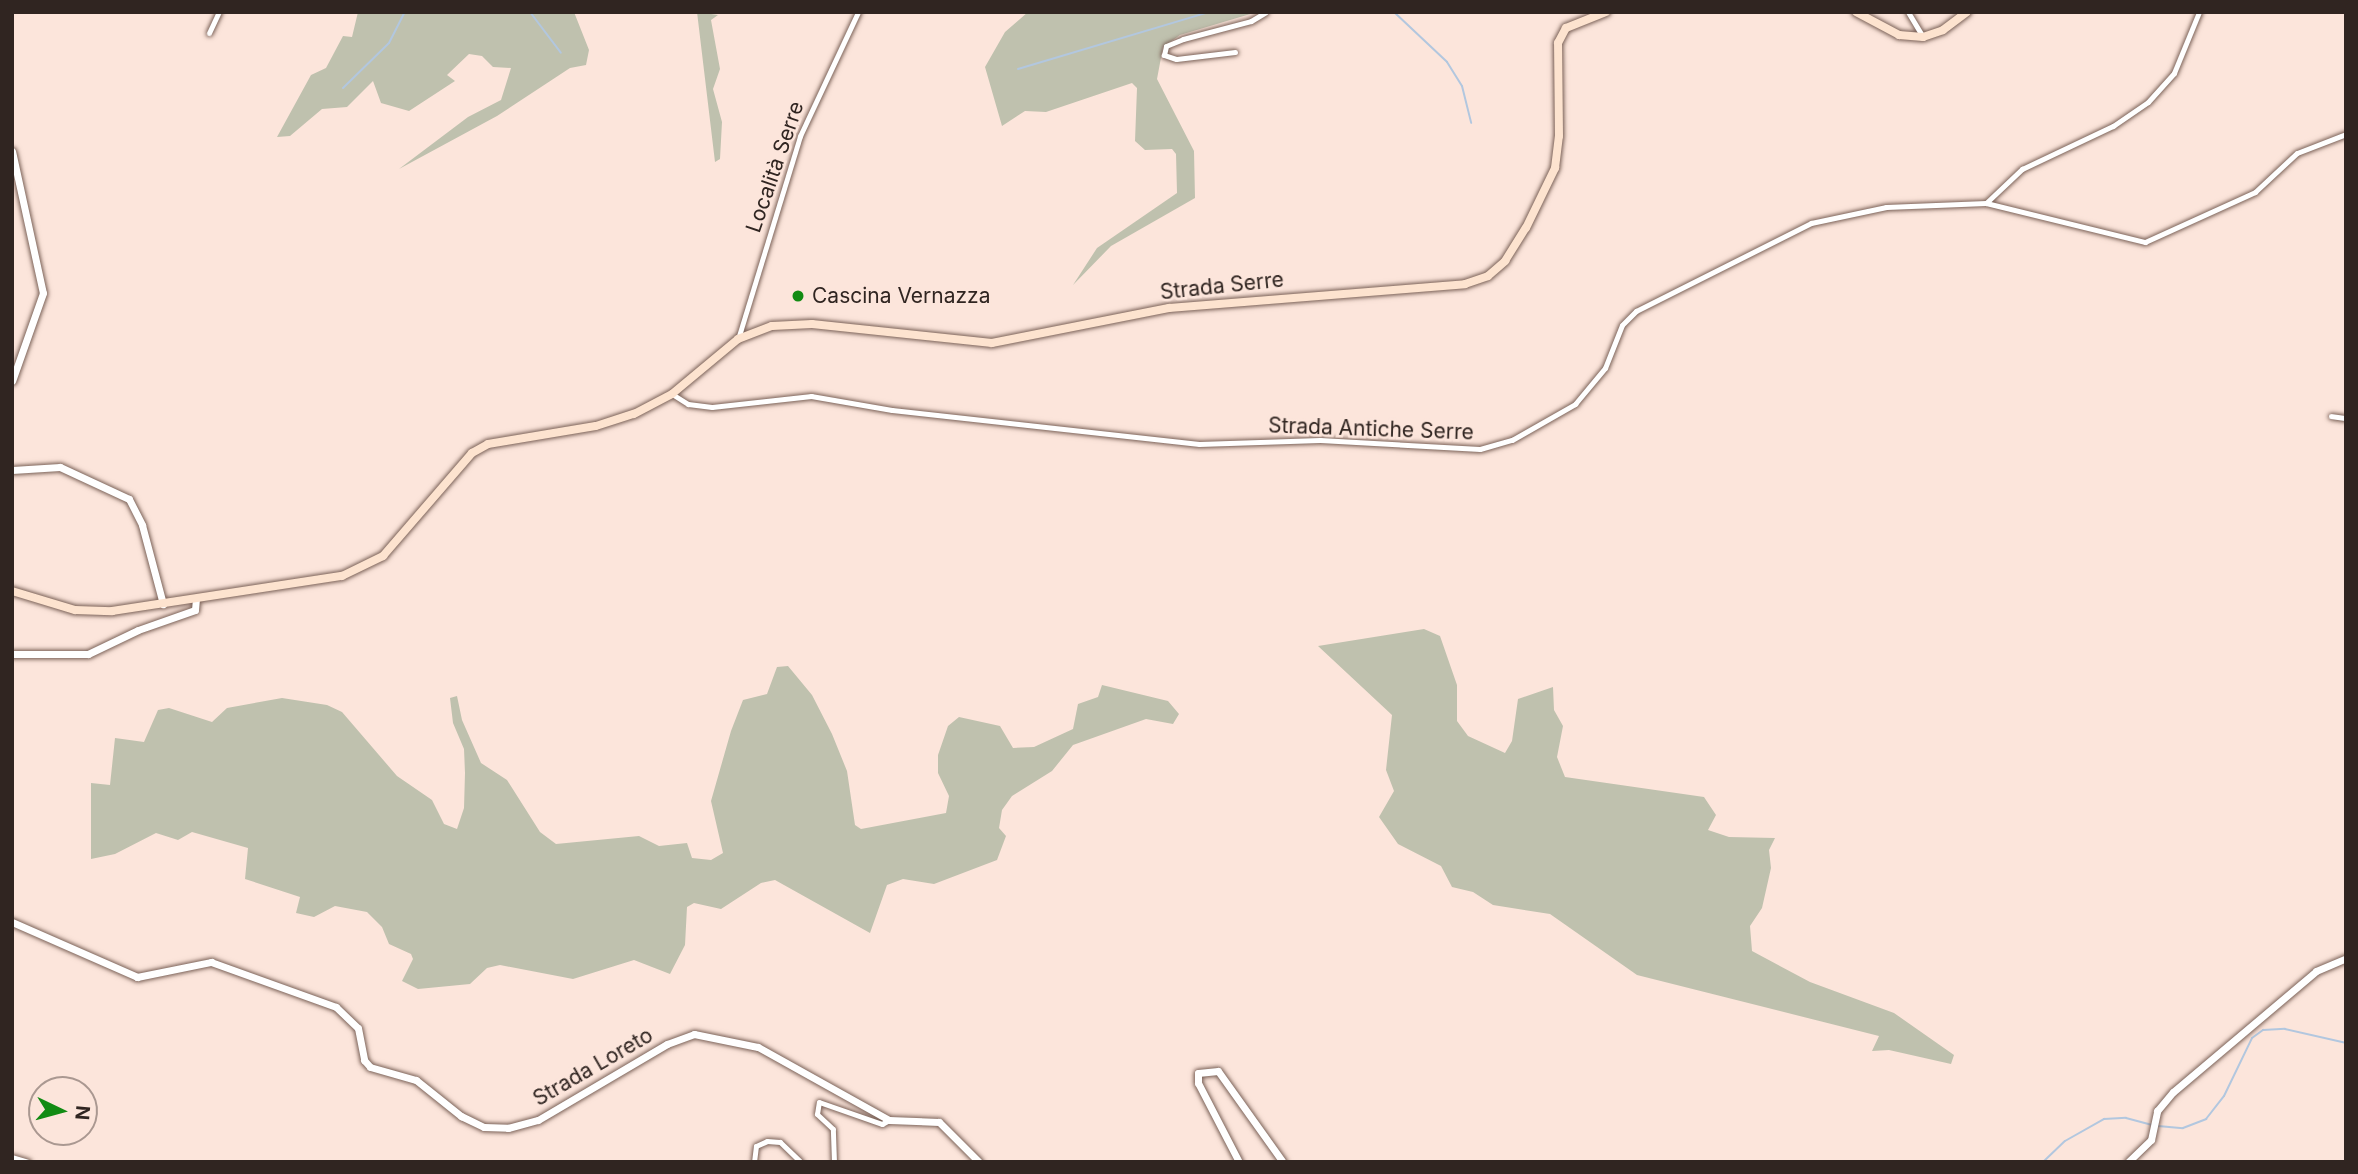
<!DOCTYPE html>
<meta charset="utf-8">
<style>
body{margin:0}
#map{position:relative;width:2358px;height:1174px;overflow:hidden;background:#fce5db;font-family:Inter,sans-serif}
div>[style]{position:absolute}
.green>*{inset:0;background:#bfc1ae}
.stream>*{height:2px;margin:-1px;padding:0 1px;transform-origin:1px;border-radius:1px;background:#b2c7df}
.roads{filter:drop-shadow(0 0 2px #7b6258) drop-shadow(0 0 2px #7b6258)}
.minor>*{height:5px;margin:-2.5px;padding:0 2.5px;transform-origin:2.5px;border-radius:2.5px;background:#fff}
.tertiary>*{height:7px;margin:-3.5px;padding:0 3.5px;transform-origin:3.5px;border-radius:3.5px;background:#fff}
.secondary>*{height:8px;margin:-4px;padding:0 4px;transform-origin:4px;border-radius:4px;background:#fde3cf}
.dots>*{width:19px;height:19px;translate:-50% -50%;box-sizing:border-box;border:4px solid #fce5db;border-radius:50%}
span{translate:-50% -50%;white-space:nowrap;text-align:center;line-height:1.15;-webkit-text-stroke:5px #fce5db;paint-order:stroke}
.street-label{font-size:21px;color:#302521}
.poi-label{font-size:21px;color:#302521}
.left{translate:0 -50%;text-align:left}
.frame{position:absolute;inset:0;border:14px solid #302521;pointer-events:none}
.north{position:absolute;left:28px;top:1076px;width:70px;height:70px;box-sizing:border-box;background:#fce5db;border:2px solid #aa9891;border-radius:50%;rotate:95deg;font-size:19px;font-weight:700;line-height:28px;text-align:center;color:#302521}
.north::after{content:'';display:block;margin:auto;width:24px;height:32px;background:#128b13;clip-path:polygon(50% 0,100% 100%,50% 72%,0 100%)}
</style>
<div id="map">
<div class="green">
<i style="clip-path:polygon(358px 12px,574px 12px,589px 50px,586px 65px,570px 68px,497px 116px,399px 169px,468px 117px,501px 100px,511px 68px,493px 67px,482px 56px,469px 54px,447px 75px,455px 81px,409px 111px,381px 103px,373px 81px,347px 107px,322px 109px,290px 136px,277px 137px,311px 75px,326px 68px,343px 36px,352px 37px)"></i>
<i style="clip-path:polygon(697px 12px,718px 15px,711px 20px,720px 69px,713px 89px,722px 122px,720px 159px,715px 162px)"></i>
<i style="clip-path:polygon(1028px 12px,1257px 12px,1180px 35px,1163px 47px,1157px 79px,1194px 151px,1195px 198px,1111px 246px,1073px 285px,1097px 248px,1177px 193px,1176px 154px,1172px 149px,1145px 150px,1135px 141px,1137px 88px,1132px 83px,1046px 112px,1025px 111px,1002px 126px,985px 67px,1005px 32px)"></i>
<i style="clip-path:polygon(1424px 629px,1440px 636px,1457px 685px,1457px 721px,1468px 736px,1505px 753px,1512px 741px,1518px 699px,1553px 687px,1554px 710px,1563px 726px,1557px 757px,1565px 777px,1704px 797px,1716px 815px,1708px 830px,1729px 837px,1775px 838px,1769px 850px,1771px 868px,1762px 908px,1750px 926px,1752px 951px,1810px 982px,1894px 1013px,1954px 1055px,1951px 1064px,1889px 1050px,1872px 1051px,1879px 1036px,1637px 975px,1550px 914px,1493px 905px,1473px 892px,1452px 887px,1441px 866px,1398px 844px,1379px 817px,1394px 791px,1386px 770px,1392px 715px,1318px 646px)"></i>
<i style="clip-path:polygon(788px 666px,812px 695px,832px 734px,847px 771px,855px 825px,861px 829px,946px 813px,949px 796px,938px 773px,938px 755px,948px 726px,959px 717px,1000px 726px,1013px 748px,1034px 747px,1073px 729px,1078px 704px,1098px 697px,1102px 685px,1168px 701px,1179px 714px,1173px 724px,1146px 719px,1073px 745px,1052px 771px,1012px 796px,1002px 810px,999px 828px,1006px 836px,997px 860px,934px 884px,903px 879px,887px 885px,870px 933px,775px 880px,761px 883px,721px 909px,694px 903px,687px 907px,685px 945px,670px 974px,634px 960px,573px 979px,500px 965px,487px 968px,470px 984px,418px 989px,402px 981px,413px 959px,411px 954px,389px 944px,382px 927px,367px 912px,335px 906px,314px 917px,296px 913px,300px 897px,245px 879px,248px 848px,192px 832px,178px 840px,156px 833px,115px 854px,91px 859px,91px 783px,110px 785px,115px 738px,144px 742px,158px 710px,169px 708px,212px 722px,227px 708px,282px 698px,327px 705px,342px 712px,397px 776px,432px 800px,444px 824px,457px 829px,464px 808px,465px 773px,464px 749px,453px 723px,450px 698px,457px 696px,462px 720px,481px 763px,507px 780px,540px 832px,556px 844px,639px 836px,659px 846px,687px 843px,692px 858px,711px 860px,723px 853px,711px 801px,731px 731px,743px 700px,767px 694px,777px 667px)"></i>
</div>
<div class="stream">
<i style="left:530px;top:12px;width:51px;rotate:52.9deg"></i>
<i style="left:1394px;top:12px;width:73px;rotate:43.3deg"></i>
<i style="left:1447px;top:62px;width:28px;rotate:58deg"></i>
<i style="left:1462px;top:86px;width:38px;rotate:76deg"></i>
<i style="left:1018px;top:69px;width:199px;rotate:-16.6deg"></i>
<i style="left:343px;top:88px;width:64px;rotate:-44.4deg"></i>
<i style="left:389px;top:43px;width:35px;rotate:-63deg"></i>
<i style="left:2158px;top:1126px;width:25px;rotate:5deg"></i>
<i style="left:2183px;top:1128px;width:25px;rotate:-21deg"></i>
<i style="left:2206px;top:1119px;width:29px;rotate:-52deg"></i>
<i style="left:2224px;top:1096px;width:64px;rotate:-64.2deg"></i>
<i style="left:2252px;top:1038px;width:14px;rotate:-36deg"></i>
<i style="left:2263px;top:1030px;width:22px;rotate:-3deg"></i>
<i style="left:2285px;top:1029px;width:63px;rotate:12.9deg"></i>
<i style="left:2043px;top:1162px;width:30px;rotate:-44deg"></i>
<i style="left:2065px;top:1141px;width:45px;rotate:-29.4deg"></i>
<i style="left:2104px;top:1119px;width:22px;rotate:-3deg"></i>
<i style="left:2126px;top:1118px;width:28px;rotate:15deg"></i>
</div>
<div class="roads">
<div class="minor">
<i style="left:1908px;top:12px;width:29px;rotate:59deg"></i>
<i style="left:209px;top:33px;width:23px;rotate:-65deg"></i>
<i style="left:1235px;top:52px;width:59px;rotate:173.2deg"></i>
<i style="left:1176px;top:59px;width:13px;rotate:-162deg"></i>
<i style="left:1164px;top:55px;width:9px;rotate:-77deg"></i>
<i style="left:1166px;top:46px;width:18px;rotate:-22deg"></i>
<i style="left:1183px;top:39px;width:70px;rotate:-14.8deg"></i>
<i style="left:1251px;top:21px;width:17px;rotate:-31deg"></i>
<i style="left:1986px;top:203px;width:50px;rotate:-43.4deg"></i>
<i style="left:2022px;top:169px;width:101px;rotate:-25.3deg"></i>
<i style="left:2113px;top:126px;width:42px;rotate:-34.4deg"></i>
<i style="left:2148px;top:102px;width:39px;rotate:-48deg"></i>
<i style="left:2174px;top:73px;width:66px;rotate:-67.7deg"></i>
<i style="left:738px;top:339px;width:212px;rotate:-73deg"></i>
<i style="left:800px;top:136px;width:137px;rotate:-64.9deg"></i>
<i style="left:672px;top:394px;width:19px;rotate:32deg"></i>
<i style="left:688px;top:404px;width:24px;rotate:7deg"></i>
<i style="left:712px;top:407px;width:100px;rotate:-6.3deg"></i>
<i style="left:811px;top:396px;width:82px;rotate:9.8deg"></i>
<i style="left:892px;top:410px;width:309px;rotate:6.3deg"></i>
<i style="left:1199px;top:444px;width:121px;rotate:-1.9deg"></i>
<i style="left:1320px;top:440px;width:160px;rotate:3.2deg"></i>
<i style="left:1480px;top:449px;width:33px;rotate:-16deg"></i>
<i style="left:1512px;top:440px;width:73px;rotate:-29.7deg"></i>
<i style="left:1575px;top:404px;width:47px;rotate:-50.2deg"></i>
<i style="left:1605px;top:368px;width:46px;rotate:-68.4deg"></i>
<i style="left:1622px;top:325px;width:20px;rotate:-45deg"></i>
<i style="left:1636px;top:311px;width:196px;rotate:-26.7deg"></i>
<i style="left:1811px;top:223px;width:77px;rotate:-12deg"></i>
<i style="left:1886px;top:207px;width:100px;rotate:-2.3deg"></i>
<i style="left:1986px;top:203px;width:164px;rotate:13.8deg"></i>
<i style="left:2145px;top:242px;width:121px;rotate:-24.4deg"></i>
<i style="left:2255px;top:192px;width:57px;rotate:-42.9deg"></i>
<i style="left:2297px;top:153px;width:53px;rotate:-21.2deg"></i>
<i style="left:2331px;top:416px;width:15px;rotate:8deg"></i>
<i style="left:12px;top:1157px;width:17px;rotate:17deg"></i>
<i style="left:754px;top:1162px;width:16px;rotate:-83deg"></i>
<i style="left:756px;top:1146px;width:12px;rotate:-24deg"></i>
<i style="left:767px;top:1141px;width:13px;rotate:4deg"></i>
<i style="left:780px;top:1142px;width:29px;rotate:44deg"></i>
<i style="left:834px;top:1162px;width:33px;rotate:-92deg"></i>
<i style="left:833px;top:1129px;width:22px;rotate:-137deg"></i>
<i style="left:817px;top:1114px;width:12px;rotate:-81deg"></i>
<i style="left:819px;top:1102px;width:67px;rotate:19.2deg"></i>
<i style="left:882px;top:1124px;width:8px;rotate:-30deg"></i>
</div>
<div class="tertiary">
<i style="left:12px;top:151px;width:145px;rotate:77.7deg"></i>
<i style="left:43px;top:293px;width:93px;rotate:109.4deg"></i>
<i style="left:12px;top:470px;width:48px;rotate:-3.6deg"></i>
<i style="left:60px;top:467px;width:76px;rotate:24.9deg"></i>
<i style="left:129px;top:499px;width:29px;rotate:63deg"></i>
<i style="left:142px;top:525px;width:82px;rotate:75.1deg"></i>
<i style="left:12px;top:654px;width:76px"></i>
<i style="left:88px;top:654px;width:55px;rotate:-25.6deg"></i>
<i style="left:138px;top:630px;width:60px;rotate:-19.3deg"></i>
<i style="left:195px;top:610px;width:11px;rotate:-85deg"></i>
<i style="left:12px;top:922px;width:137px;rotate:23.7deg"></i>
<i style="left:137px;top:977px;width:76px;rotate:-11.5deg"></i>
<i style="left:211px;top:962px;width:133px;rotate:19.8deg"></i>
<i style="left:336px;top:1007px;width:30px;rotate:44deg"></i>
<i style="left:358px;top:1028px;width:33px;rotate:79deg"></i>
<i style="left:364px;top:1060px;width:9px;rotate:49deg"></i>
<i style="left:370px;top:1067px;width:48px;rotate:15.8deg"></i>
<i style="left:416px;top:1080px;width:58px;rotate:38.7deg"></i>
<i style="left:461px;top:1116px;width:25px;rotate:26deg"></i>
<i style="left:484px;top:1127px;width:24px;rotate:2deg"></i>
<i style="left:508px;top:1128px;width:31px;rotate:-15deg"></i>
<i style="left:538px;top:1120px;width:150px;rotate:-30.5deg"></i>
<i style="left:667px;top:1044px;width:29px;rotate:-20deg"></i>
<i style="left:694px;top:1034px;width:65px;rotate:11.5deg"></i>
<i style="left:758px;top:1047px;width:150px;rotate:29.1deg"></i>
<i style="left:889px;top:1120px;width:50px;rotate:2.3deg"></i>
<i style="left:939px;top:1122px;width:57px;rotate:45deg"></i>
<i style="left:1239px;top:1162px;width:89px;rotate:-117.4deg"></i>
<i style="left:1198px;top:1083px;width:10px;rotate:-90deg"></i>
<i style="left:1198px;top:1073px;width:20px;rotate:-6deg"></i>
<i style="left:1218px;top:1071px;width:112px;rotate:54.5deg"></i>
<i style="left:2128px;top:1162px;width:32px;rotate:-44deg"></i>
<i style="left:2151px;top:1140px;width:30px;rotate:-78deg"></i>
<i style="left:2157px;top:1111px;width:25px;rotate:-50deg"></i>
<i style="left:2173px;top:1092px;width:187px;rotate:-40.2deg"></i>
<i style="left:2316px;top:971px;width:33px;rotate:-23deg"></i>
</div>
<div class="secondary">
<i style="left:1856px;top:12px;width:49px;rotate:28.1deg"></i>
<i style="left:1899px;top:35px;width:24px;rotate:5deg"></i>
<i style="left:1923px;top:37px;width:21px;rotate:-19deg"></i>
<i style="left:1943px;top:30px;width:30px;rotate:-37deg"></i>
<i style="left:12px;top:591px;width:66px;rotate:16.8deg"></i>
<i style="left:75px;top:610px;width:37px;rotate:2deg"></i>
<i style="left:112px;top:611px;width:233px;rotate:-8.7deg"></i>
<i style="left:342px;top:576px;width:46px;rotate:-26deg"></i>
<i style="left:383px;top:556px;width:136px;rotate:-49.2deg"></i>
<i style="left:472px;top:453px;width:18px;rotate:-29deg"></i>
<i style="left:488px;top:444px;width:109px;rotate:-9.5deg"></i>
<i style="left:596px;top:426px;width:40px;rotate:-18deg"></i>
<i style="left:634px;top:414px;width:43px;rotate:-27.8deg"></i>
<i style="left:672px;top:394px;width:86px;rotate:-39.8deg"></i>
<i style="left:738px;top:339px;width:36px;rotate:-21deg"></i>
<i style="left:772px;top:326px;width:40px;rotate:-2.9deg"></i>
<i style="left:812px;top:324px;width:181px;rotate:6deg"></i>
<i style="left:992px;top:343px;width:180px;rotate:-11.2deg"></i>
<i style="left:1169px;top:308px;width:297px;rotate:-4.6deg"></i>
<i style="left:1465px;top:284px;width:24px;rotate:-19deg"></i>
<i style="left:1488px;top:276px;width:23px;rotate:-41deg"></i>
<i style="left:1505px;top:261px;width:39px;rotate:-58deg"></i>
<i style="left:1526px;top:228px;width:67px;rotate:-64.2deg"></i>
<i style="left:1555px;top:168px;width:32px;rotate:-83deg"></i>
<i style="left:1559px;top:136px;width:93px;rotate:-90.6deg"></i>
<i style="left:1558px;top:43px;width:17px;rotate:-62deg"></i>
<i style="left:1566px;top:28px;width:43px;rotate:-21.8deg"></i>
</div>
</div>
<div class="dots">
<i style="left:798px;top:296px;background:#128b13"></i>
</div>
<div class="street-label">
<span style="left:775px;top:167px;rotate:-71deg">Località Serre</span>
<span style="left:1222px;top:286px;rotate:-6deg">Strada Serre</span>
<span style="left:1371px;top:429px;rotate:2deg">Strada Antiche Serre</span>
<span style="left:593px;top:1067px;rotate:-30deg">Strada Loreto</span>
</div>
<div class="poi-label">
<span class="left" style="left:812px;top:296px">Cascina Vernazza</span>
</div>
<div class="frame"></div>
<div class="north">N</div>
</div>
